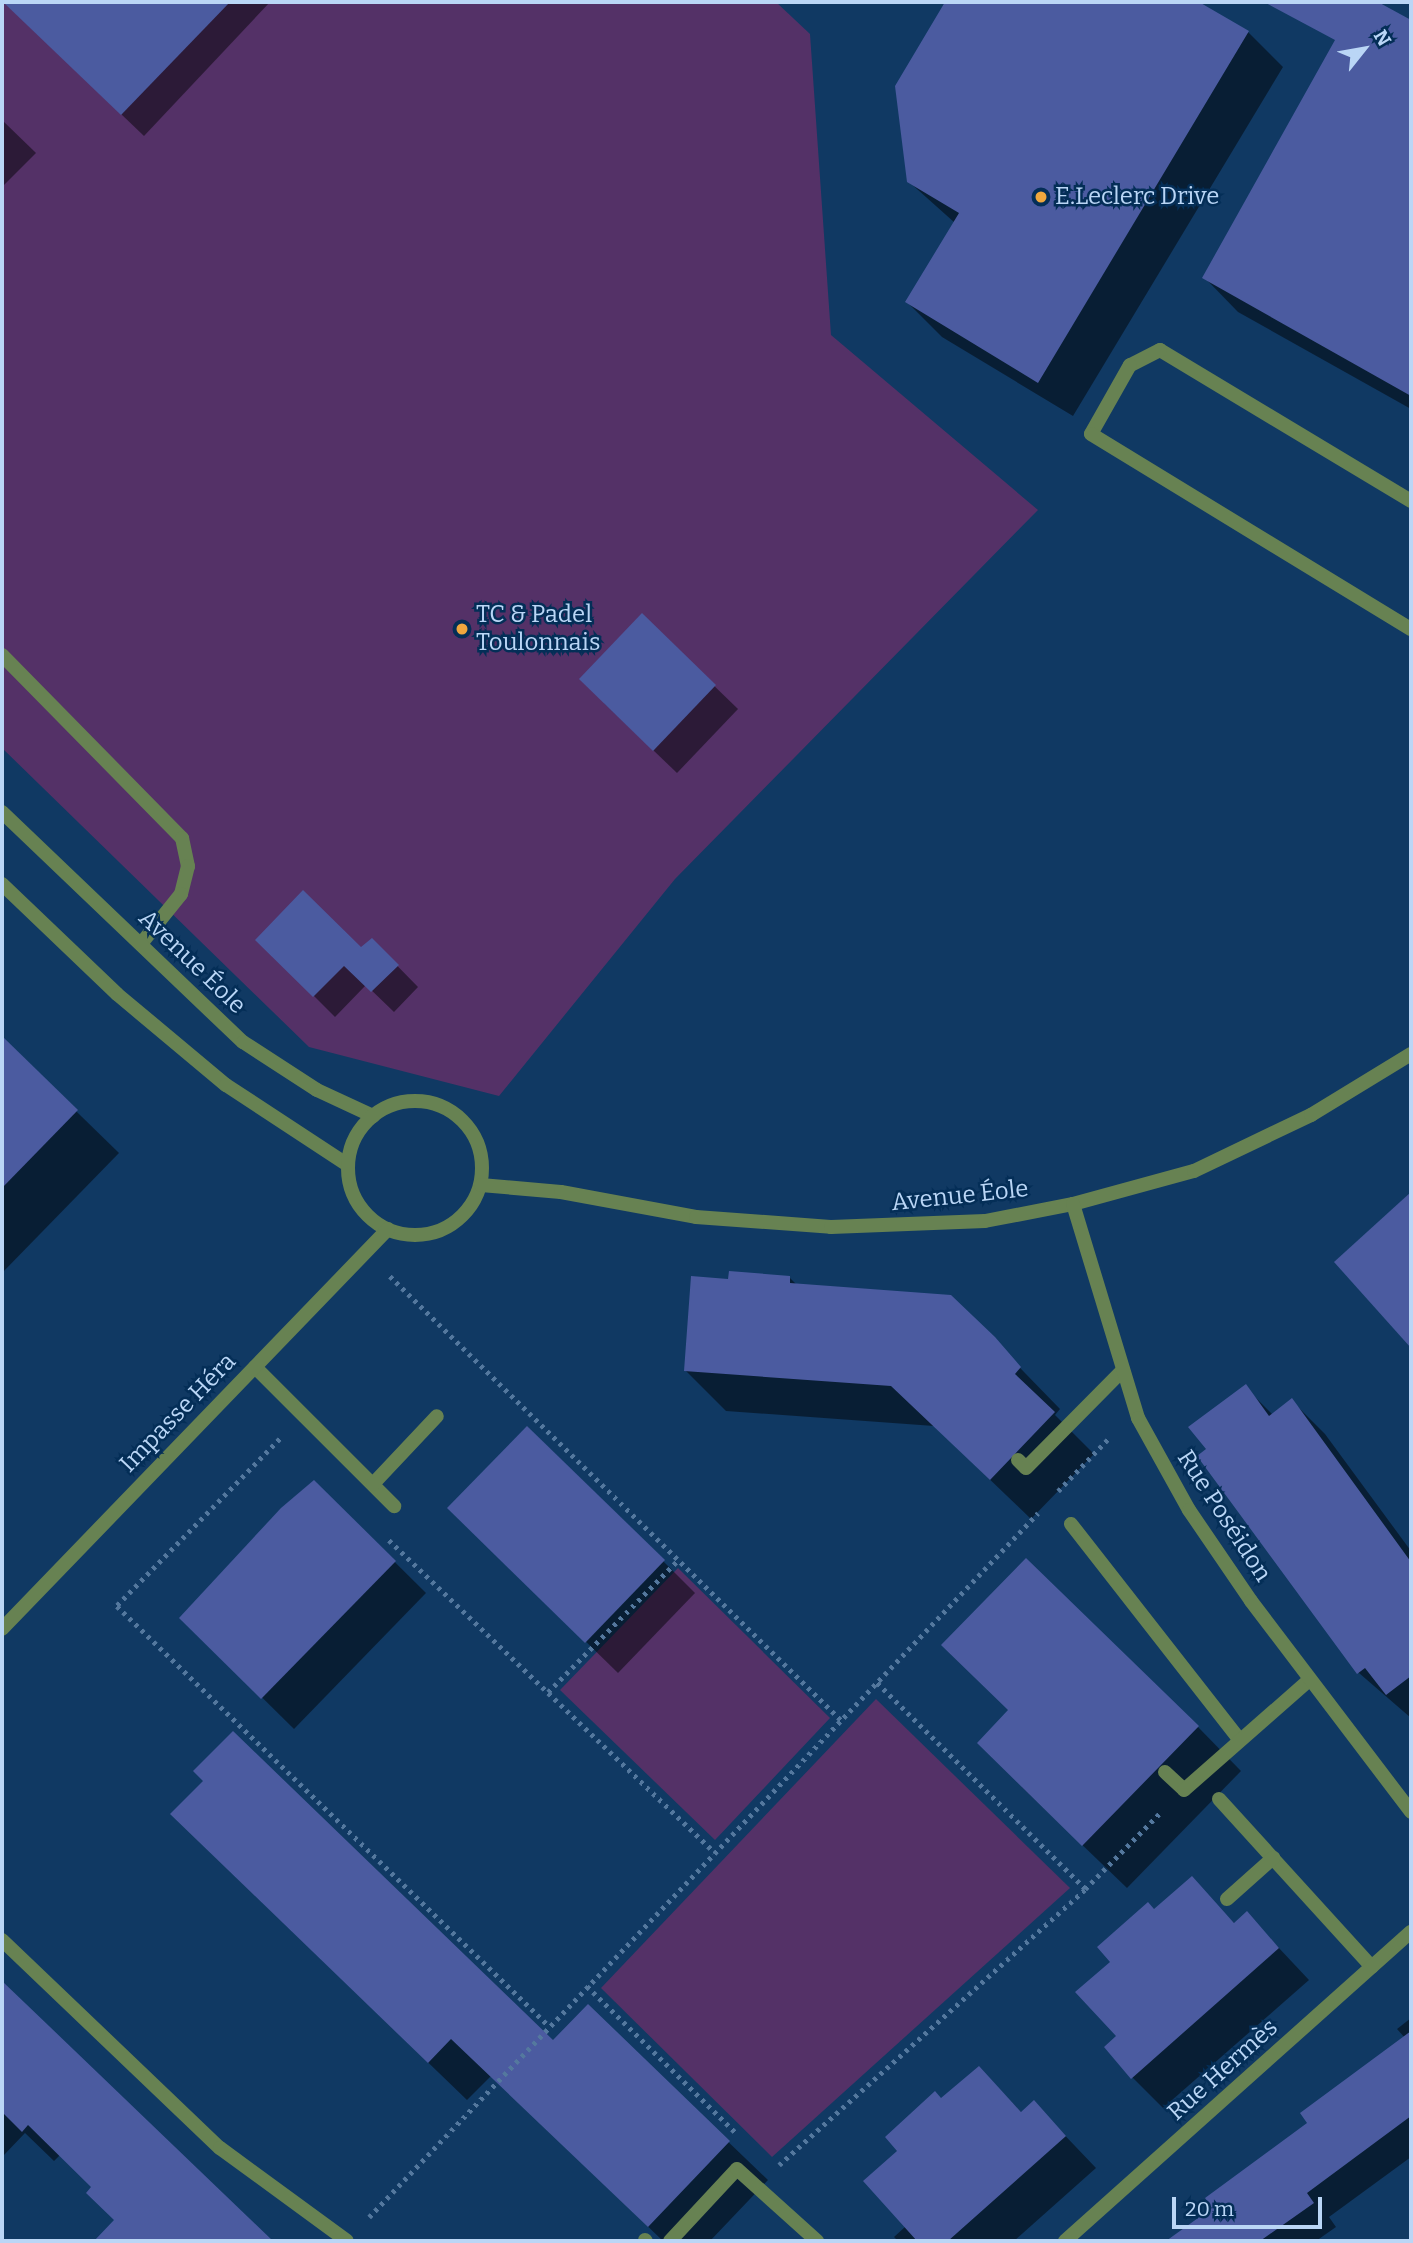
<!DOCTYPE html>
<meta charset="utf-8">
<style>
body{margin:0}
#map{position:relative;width:1413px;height:2243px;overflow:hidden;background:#103963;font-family:Bitter,serif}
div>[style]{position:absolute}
.green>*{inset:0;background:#543167}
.shadow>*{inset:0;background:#0007}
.building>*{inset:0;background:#4b5ba0}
.path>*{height:4.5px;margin-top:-2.25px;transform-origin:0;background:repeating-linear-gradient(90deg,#54789e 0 3.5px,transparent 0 8.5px)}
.lane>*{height:14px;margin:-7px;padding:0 7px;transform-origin:7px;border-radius:7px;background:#678252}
.street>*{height:14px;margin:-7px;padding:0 7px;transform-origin:7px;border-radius:7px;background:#678252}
.street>.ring{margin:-7px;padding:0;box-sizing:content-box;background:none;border:14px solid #678252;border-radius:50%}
.dots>*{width:19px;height:19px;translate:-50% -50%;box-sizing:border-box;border:4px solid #042e57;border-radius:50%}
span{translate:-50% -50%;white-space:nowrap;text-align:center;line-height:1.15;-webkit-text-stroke:5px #042e57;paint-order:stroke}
.poi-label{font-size:24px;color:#bad6f6}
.left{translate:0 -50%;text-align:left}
.street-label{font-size:24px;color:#bad6f6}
.frame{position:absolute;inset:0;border:4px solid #bad6f6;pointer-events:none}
.north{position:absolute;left:1329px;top:14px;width:70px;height:70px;-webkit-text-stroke:5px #042e57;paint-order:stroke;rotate:59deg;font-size:19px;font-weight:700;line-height:28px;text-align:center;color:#bad6f6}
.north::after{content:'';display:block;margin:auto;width:24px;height:32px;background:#bad6f6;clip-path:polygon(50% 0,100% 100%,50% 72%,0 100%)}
.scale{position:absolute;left:1172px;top:2197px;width:150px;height:32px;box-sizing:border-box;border:4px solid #bad6f6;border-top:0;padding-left:9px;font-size:21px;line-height:24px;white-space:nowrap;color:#bad6f6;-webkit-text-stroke:5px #042e57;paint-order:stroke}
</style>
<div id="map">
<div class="green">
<i style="clip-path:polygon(2px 2px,776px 2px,810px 34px,831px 335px,1038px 510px,675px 879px,499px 1096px,309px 1047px,2px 748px)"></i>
<i style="clip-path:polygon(678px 1568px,830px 1718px,715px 1840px,560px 1690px)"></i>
<i style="clip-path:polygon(876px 1699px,1070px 1888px,772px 2157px,601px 1988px)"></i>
</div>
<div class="shadow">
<i style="clip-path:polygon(4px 2px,270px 2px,144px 136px)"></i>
<i style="clip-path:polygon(947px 2px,1196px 2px,1248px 32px,1283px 67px,1073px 416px,942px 337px,907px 302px,955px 223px,908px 181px,897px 87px)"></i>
<i style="clip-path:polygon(1358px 2px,1375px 2px,1411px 22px,1411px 409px,1238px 312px,1204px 277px)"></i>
<i style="clip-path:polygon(2px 120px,36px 153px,2px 187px)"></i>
<i style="clip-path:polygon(642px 616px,738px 709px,677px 773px,604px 703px)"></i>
<i style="clip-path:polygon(258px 940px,361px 950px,372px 940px,418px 987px,394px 1012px,366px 985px,335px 1017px)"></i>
<i style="clip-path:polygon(2px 1039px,119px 1153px,2px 1273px)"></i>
<i style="clip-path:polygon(1411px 1195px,1411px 1346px,1336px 1262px)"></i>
<i style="clip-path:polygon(789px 1277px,798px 1286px,991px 1338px,1060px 1409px,1055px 1415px,1094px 1454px,1031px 1519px,934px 1426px,726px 1411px,685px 1370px,729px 1281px)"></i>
<i style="clip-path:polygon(1245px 1387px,1273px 1415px,1292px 1401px,1325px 1434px,1411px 1551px,1411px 1718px,1359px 1673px,1208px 1449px)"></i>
<i style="clip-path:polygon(314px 1482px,426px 1593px,294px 1729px,213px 1649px)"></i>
<i style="clip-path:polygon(481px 1539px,663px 1561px,695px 1593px,618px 1673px)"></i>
<i style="clip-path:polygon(1198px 1727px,1241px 1771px,1127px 1888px,1022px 1787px)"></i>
<i style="clip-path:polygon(211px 1853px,554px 2043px,588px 2007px,768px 2180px,710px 2241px,663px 2241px,491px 2076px,467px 2100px)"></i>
<i style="clip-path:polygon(1191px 1878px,1235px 1924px,1247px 1914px,1309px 1980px,1163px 2108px,1132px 2077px,1118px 2037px,1112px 1962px,1155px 1911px)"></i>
<i style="clip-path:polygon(2px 1983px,256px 2228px,269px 2241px,96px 2241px,116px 2220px,93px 2187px,60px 2155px,54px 2161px,25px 2133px,4px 2155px)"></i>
<i style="clip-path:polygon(1411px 2018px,1411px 2157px,1329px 2217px,1336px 2227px,1316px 2241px,1169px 2241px,1215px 2208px,1405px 2038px,1397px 2029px)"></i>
<i style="clip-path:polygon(979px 2068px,1022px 2113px,1034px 2103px,1096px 2168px,1014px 2241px,898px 2241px,894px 2237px,906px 2226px,899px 2151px,942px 2100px)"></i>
</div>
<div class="building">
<i style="clip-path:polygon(3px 2px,230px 2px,121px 115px)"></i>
<i style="clip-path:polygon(945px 2px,1199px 2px,1249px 31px,1038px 383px,905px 302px,959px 213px,907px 182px,895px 86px)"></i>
<i style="clip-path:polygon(1264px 2px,1378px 2px,1411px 20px,1411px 396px,1202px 278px,1335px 40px)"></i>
<i style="clip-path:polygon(642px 613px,716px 685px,653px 751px,579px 679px)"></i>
<i style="clip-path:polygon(303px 890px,361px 947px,372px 938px,399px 965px,371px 992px,344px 966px,313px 997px,255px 940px)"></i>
<i style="clip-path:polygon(2px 1036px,78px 1110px,2px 1188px)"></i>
<i style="clip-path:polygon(1411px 1192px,1411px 1348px,1334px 1262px)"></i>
<i style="clip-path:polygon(729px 1271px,790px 1276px,790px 1283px,951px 1295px,995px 1337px,1021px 1367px,1015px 1374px,1055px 1412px,990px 1480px,891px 1386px,684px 1371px,691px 1276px,728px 1279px)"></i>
<i style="clip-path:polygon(1246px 1384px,1269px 1416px,1292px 1398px,1411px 1562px,1411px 1676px,1386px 1695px,1365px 1668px,1357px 1674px,1197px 1456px,1206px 1449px,1188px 1427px)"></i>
<i style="clip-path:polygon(527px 1426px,665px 1560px,585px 1643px,447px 1508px)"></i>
<i style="clip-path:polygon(314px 1480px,396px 1561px,261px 1699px,179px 1618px,281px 1508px)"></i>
<i style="clip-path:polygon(1026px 1558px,1199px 1726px,1082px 1846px,977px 1743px,1008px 1710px,941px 1645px)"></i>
<i style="clip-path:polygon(233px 1731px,553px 2040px,588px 2004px,730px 2141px,648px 2227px,451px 2039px,428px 2063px,170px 1814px,203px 1781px,193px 1771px)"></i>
<i style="clip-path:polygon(1192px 1876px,1234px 1923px,1247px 1911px,1279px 1948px,1131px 2079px,1104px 2047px,1116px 2036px,1075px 1992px,1110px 1962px,1097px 1947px,1148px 1902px,1154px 1909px)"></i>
<i style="clip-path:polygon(2px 1981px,49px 2026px,273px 2241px,94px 2241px,114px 2220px,86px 2193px,91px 2187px,28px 2125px,22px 2132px,2px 2112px)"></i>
<i style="clip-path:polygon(1411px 2031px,1411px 2116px,1307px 2193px,1314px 2203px,1260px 2241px,1166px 2241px,1212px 2208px,1205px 2198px,1307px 2123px,1300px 2113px)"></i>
<i style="clip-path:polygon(979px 2066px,1021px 2112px,1034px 2100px,1066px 2136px,948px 2241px,917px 2241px,863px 2181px,897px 2151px,885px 2137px,935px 2091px,941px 2098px)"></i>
</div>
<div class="path">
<i style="left:390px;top:1276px;width:633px;rotate:44.55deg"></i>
<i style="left:280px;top:1439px;width:233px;rotate:134.3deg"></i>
<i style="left:117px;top:1606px;width:603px;rotate:44.19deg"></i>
<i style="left:1058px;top:1491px;width:75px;rotate:-46.1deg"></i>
<i style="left:389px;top:1540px;width:451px;rotate:43.8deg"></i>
<i style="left:548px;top:1692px;width:187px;rotate:-45.4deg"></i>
<i style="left:1085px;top:1889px;width:108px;rotate:-45.4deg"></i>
<i style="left:587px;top:1986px;width:212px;rotate:44.6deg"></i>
<i style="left:779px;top:2165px;width:412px;rotate:-42deg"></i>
<i style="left:1085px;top:1889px;width:294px;rotate:-135.3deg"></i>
<i style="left:369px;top:2217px;width:971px;rotate:-46.46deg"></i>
</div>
<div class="lane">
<i style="left:1411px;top:501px;width:293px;rotate:-149deg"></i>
<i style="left:1160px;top:350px;width:34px;rotate:153deg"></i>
<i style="left:1130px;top:365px;width:79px;rotate:119.5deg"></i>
<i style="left:1091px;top:434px;width:375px;rotate:31.4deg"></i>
<i style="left:2px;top:655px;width:257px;rotate:45.5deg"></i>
<i style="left:182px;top:838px;width:29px;rotate:78deg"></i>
<i style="left:188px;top:866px;width:29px;rotate:104deg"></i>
<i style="left:181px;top:894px;width:64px;rotate:128.7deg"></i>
<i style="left:255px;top:1367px;width:197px;rotate:45deg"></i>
<i style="left:1018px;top:1460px;width:11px;rotate:45deg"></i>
<i style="left:1026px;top:1468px;width:138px;rotate:-45.3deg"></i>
<i style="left:373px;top:1484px;width:93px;rotate:-46.7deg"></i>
<i style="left:1071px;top:1524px;width:274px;rotate:52deg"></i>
<i style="left:1165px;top:1772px;width:26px;rotate:43deg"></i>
<i style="left:1184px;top:1790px;width:167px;rotate:-41.3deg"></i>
<i style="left:1219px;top:1799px;width:227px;rotate:47.7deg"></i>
<i style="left:1227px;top:1899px;width:62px;rotate:-41.7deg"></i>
<i style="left:645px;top:2240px;width:1px;rotate:45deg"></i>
<i style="left:670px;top:2241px;width:98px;rotate:-47.1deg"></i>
<i style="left:737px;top:2169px;width:108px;rotate:42deg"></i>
</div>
<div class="street">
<i style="left:2px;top:812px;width:333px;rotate:43.7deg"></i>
<i style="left:243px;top:1042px;width:88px;rotate:33deg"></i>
<i style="left:317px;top:1090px;width:62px;rotate:24.9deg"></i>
<i style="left:2px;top:884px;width:159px;rotate:43.7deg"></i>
<i style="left:117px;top:994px;width:142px;rotate:39.9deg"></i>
<i style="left:226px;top:1085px;width:146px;rotate:33.3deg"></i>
<i class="ring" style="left:348px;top:1101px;width:120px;height:120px"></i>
<i style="left:481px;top:1185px;width:80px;rotate:5deg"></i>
<i style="left:561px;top:1192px;width:137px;rotate:10.5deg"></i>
<i style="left:696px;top:1217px;width:135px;rotate:4.2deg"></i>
<i style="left:831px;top:1227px;width:154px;rotate:-2.2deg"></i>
<i style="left:985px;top:1221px;width:90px;rotate:-10.9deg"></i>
<i style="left:1073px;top:1204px;width:125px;rotate:-15.3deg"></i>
<i style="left:1194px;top:1171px;width:130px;rotate:-25.6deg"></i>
<i style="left:1311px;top:1115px;width:117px;rotate:-31.4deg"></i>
<i style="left:1073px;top:1204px;width:224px;rotate:73.1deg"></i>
<i style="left:1138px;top:1418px;width:105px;rotate:61deg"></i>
<i style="left:1189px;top:1510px;width:110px;rotate:55.7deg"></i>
<i style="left:1251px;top:1601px;width:265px;rotate:52.8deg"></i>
<i style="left:2px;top:1629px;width:556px;rotate:-46.02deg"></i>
<i style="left:2px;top:1940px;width:301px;rotate:43.7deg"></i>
<i style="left:220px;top:2148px;width:157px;rotate:36.2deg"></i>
<i style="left:1065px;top:2241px;width:464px;rotate:-41.8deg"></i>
</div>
<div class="dots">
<i style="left:1041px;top:197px;background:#efa73e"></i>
<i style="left:462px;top:629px;background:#efa73e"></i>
</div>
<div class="poi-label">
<span class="left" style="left:1055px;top:197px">E.Leclerc Drive</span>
<span class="left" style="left:476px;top:629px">TC &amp; Padel<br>Toulonnais</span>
</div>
<div class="street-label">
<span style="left:192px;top:962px;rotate:44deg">Avenue Éole</span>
<span style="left:960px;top:1196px;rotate:-6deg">Avenue Éole</span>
<span style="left:178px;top:1413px;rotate:-46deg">Impasse Héra</span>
<span style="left:1224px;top:1516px;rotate:57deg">Rue Poséidon</span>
<span style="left:1223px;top:2070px;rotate:-42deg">Rue Hermès</span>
</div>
<div class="frame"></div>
<div class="north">N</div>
<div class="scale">20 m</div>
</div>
